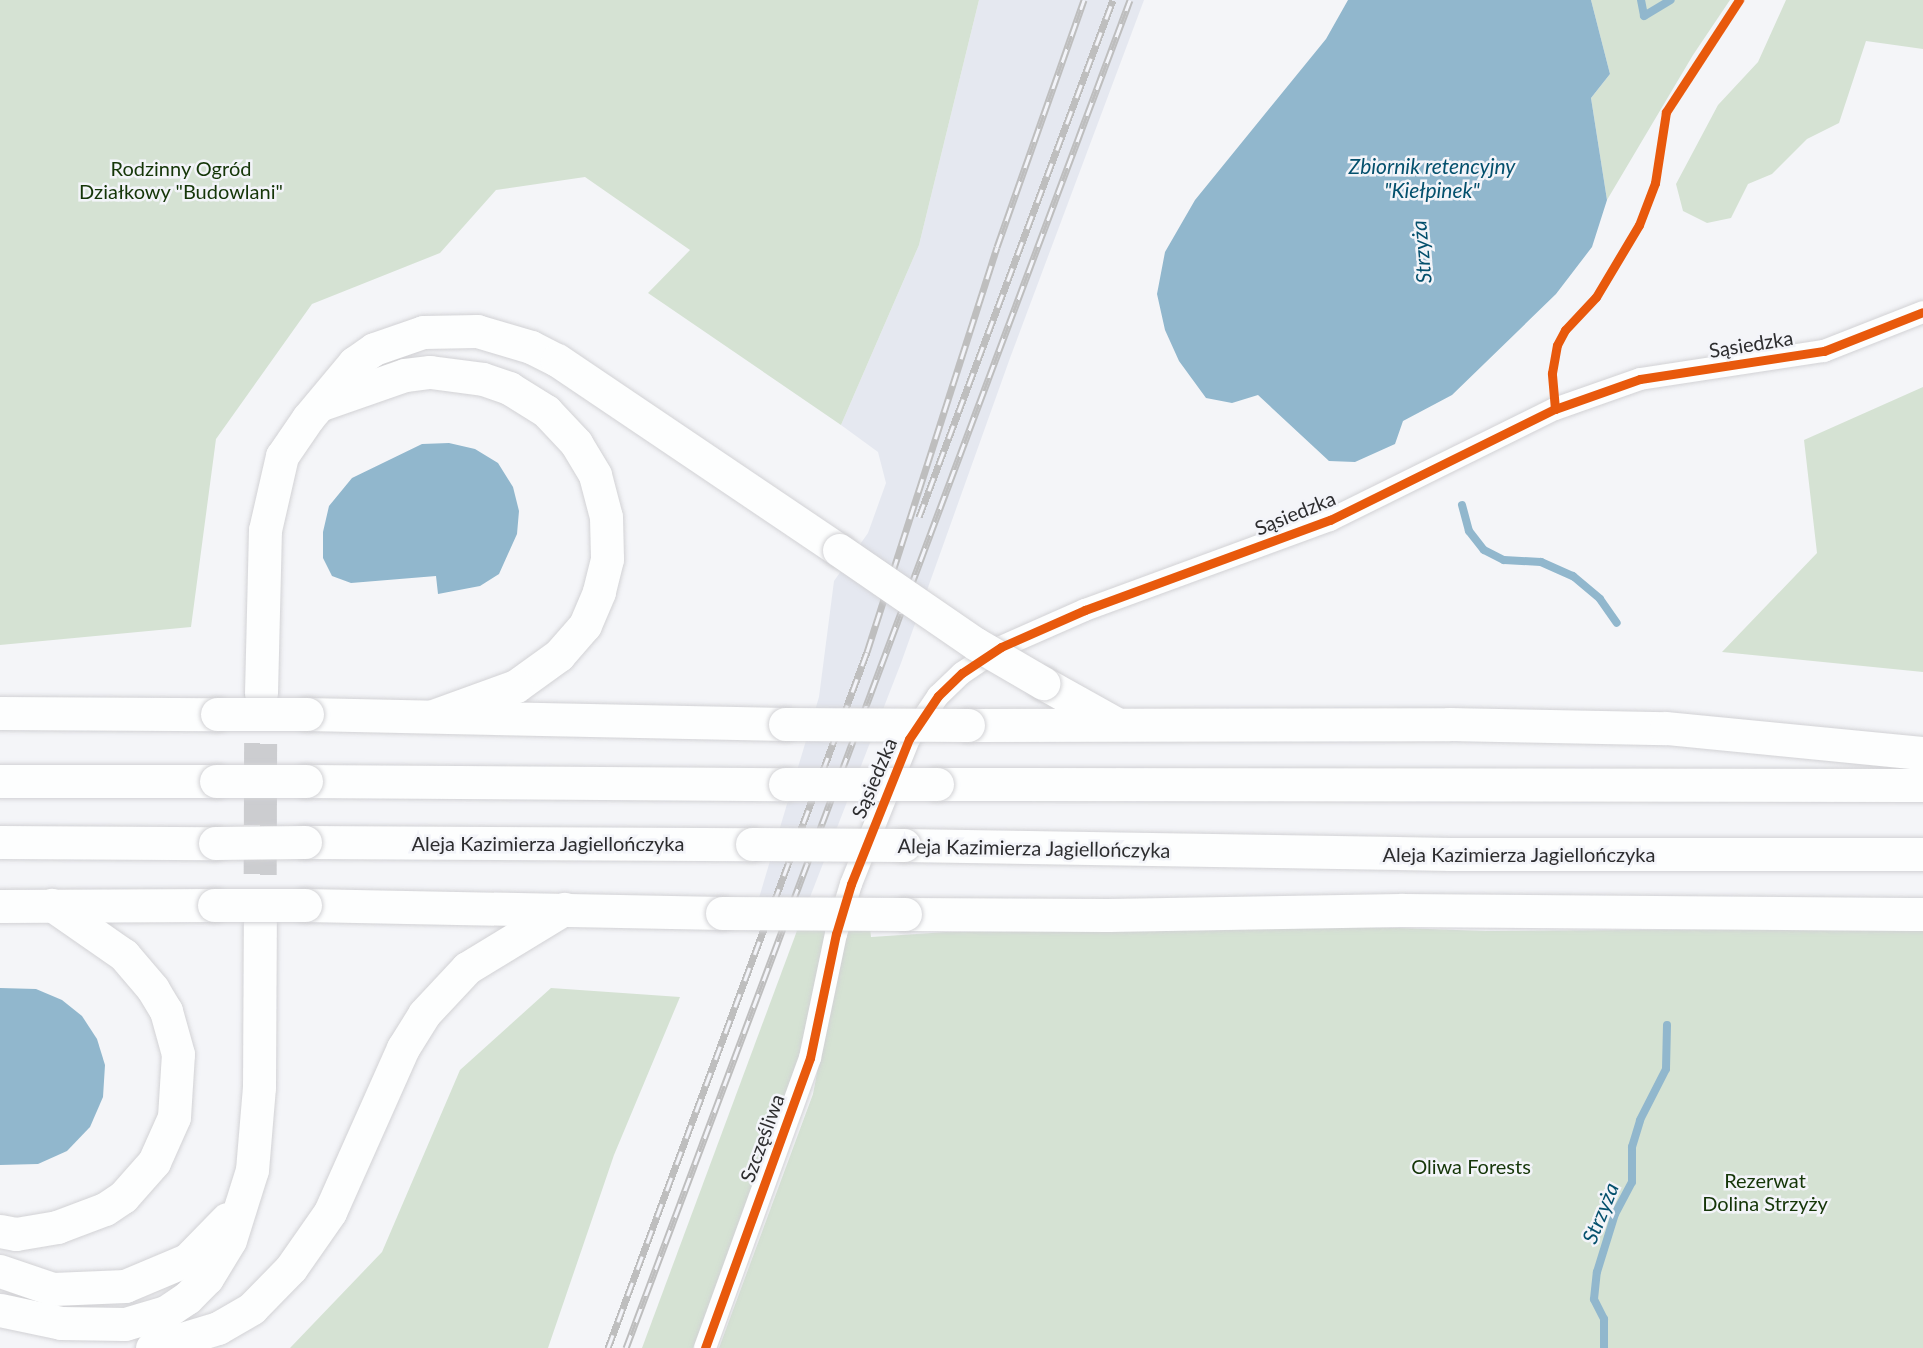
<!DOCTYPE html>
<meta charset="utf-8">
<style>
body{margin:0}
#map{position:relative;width:1923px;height:1348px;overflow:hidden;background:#f4f5f8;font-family:Lato,sans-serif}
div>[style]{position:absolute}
.built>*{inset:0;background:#e5e8f0}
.green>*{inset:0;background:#d5e2d3}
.water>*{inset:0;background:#91b7cd}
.stream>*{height:8px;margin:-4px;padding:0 4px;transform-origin:4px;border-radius:4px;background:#91b7cd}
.highway-tunnel>*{height:33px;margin-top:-16.5px;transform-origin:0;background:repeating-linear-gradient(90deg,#cccdd0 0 33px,transparent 0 49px)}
.roads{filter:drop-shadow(0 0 2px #d2d2d5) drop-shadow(0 0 2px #d2d2d5)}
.street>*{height:22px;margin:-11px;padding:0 11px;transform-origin:11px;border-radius:11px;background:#fdfefe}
.highway>*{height:33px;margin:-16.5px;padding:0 16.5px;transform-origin:16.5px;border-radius:16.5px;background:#fdfefe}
.rail>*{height:7px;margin-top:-3.5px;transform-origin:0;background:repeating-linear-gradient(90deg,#f3f4f9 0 14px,#bebebe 0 28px);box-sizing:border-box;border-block:2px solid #bebebe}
.bridges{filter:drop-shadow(0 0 2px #d2d2d5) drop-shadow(0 0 2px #d2d2d5)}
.highway-bridge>*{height:33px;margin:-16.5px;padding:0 16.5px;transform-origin:16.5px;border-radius:16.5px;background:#fdfefe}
.cycleway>*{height:9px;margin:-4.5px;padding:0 4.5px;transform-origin:4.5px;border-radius:4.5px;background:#e8590c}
span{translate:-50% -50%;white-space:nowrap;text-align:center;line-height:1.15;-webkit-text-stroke:5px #f3f4f9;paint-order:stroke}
.park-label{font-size:20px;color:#153608}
.street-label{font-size:20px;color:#2d2d2f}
.water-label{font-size:21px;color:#04506d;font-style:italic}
</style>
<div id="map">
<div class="built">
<i style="clip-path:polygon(979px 0,1144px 0,1010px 358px,901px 663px,798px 928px,750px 928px,819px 697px,834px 581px,868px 533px,886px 483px,878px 452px,841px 425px,919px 245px)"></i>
</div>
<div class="green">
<i style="clip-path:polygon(0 0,979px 0,919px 245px,841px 425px,648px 293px,690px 250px,585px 177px,496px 190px,440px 253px,312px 304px,216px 439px,191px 627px,0 645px)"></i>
<i style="clip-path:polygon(1591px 0,1730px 0,1693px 55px,1607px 200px,1591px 98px,1610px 74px)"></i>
<i style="clip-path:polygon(1786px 0,1923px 0,1923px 49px,1866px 41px,1839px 123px,1807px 139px,1772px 174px,1748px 184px,1731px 218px,1707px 223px,1683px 211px,1676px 184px,1718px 105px,1758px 62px)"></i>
<i style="clip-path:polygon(1923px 387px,1923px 672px,1722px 652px,1817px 553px,1804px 440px)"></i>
<i style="clip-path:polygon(1340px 926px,1486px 931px,1923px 928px,1923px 1348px,719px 1348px,813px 1094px,845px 928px,870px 928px,871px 937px,947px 932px)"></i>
<i style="clip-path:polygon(798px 928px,826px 929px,796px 1071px,774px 1134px,694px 1348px,642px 1348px)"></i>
<i style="clip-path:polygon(551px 988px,680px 997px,614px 1155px,548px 1348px,290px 1348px,382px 1252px,460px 1070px)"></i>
</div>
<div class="water">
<i style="clip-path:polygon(1348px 0,1591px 0,1610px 74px,1591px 98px,1607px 200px,1592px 247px,1556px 294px,1452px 395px,1403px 421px,1395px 444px,1355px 462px,1329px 461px,1258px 395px,1232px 403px,1206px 398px,1179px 361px,1165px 330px,1157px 294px,1165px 252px,1195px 200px,1326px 39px)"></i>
<i style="clip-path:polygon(449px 443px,475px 449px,498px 463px,513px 487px,519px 511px,517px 534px,499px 574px,480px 586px,438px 594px,436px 576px,351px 583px,332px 576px,323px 558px,323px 532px,329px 506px,352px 478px,422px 444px)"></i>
<i style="clip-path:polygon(0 988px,36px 989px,62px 1000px,82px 1016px,97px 1039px,105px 1065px,103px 1097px,90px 1127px,67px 1151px,38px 1164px,0 1165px)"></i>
</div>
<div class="stream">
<i style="left:1641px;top:0;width:16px;rotate:79deg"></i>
<i style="left:1644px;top:16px;width:31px;rotate:-31deg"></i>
<i style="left:1462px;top:505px;width:27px;rotate:75deg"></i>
<i style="left:1469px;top:531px;width:24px;rotate:52deg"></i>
<i style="left:1484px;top:550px;width:22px;rotate:27deg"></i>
<i style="left:1504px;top:560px;width:37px;rotate:3deg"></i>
<i style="left:1541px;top:562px;width:35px;rotate:24deg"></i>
<i style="left:1573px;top:576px;width:35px;rotate:40deg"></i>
<i style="left:1600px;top:599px;width:29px;rotate:55deg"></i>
<i style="left:1604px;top:1348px;width:29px;rotate:-90deg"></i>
<i style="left:1604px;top:1319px;width:22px;rotate:-117deg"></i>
<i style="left:1594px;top:1299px;width:27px;rotate:-84deg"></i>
<i style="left:1597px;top:1272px;width:61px;rotate:-72.8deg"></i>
<i style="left:1615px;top:1214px;width:36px;rotate:-62deg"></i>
<i style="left:1632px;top:1182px;width:35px;rotate:-90deg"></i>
<i style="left:1632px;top:1147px;width:28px;rotate:-73deg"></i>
<i style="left:1640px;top:1120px;width:57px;rotate:-63deg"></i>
<i style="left:1666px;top:1069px;width:44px;rotate:-88.7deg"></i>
</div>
<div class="highway-tunnel">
<i style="left:260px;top:923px;width:230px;rotate:-89.8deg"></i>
</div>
<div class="roads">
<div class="street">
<i style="left:705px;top:1348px;width:308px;rotate:-70.1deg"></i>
<i style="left:810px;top:1058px;width:127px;rotate:-78.2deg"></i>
<i style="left:836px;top:934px;width:52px;rotate:-73.3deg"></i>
<i style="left:851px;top:884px;width:156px;rotate:-68.2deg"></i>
<i style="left:909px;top:739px;width:52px;rotate:-56deg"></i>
<i style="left:938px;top:696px;width:33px;rotate:-44deg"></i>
<i style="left:962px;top:673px;width:47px;rotate:-33.7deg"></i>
<i style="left:1001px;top:647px;width:92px;rotate:-23.8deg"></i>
<i style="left:1085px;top:610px;width:261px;rotate:-20.2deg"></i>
<i style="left:1330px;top:520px;width:251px;rotate:-26.3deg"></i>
<i style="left:1555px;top:409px;width:90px;rotate:-19.4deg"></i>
<i style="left:1640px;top:379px;width:186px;rotate:-8.7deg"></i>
<i style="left:1824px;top:351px;width:106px;rotate:-21.5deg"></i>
</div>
<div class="highway">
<i style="left:322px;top:404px;width:88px;rotate:-19.3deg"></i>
<i style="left:405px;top:375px;width:25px;rotate:-7deg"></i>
<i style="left:430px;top:372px;width:53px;rotate:7.5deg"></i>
<i style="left:483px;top:379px;width:28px;rotate:19deg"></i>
<i style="left:509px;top:388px;width:44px;rotate:31.9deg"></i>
<i style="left:546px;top:411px;width:44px;rotate:46.8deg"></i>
<i style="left:576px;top:443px;width:37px;rotate:59deg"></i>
<i style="left:595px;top:475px;width:43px;rotate:75.3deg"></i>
<i style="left:606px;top:517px;width:42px;rotate:88.6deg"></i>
<i style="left:607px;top:559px;width:34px;rotate:104deg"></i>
<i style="left:599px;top:592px;width:36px;rotate:113deg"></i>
<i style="left:585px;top:625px;width:40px;rotate:131deg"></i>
<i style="left:559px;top:655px;width:53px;rotate:144.2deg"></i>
<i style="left:516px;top:686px;width:85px;rotate:160.1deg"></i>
<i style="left:1043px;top:683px;width:82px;rotate:29.1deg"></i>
<i style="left:261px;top:693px;width:163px;rotate:-88.6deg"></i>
<i style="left:265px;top:530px;width:76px;rotate:-77.1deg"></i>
<i style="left:282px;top:456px;width:46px;rotate:-55.6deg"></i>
<i style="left:308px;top:418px;width:72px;rotate:-50.1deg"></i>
<i style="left:354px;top:363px;width:24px;rotate:-35deg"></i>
<i style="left:374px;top:349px;width:52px;rotate:-19.1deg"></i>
<i style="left:423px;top:332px;width:54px;rotate:-1.1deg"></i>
<i style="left:477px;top:331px;width:56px;rotate:16.5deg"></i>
<i style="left:531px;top:347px;width:29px;rotate:27deg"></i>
<i style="left:557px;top:360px;width:340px;rotate:34deg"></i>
<i style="left:0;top:713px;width:217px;rotate:0.3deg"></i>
<i style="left:307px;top:714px;width:478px;rotate:1.2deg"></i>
<i style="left:968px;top:725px;width:481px;rotate:-0.1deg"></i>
<i style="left:1449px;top:724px;width:217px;rotate:1.1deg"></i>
<i style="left:1666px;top:728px;width:258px;rotate:5.6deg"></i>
<i style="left:0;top:781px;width:216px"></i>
<i style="left:306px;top:781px;width:479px;rotate:0.4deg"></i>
<i style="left:937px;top:784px;width:986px;rotate:0.06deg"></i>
<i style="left:0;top:842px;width:215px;rotate:0.3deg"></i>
<i style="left:305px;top:842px;width:447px;rotate:0.3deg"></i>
<i style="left:904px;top:845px;width:546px;rotate:0.94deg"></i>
<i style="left:1450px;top:854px;width:473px"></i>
<i style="left:305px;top:905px;width:417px;rotate:1.1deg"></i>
<i style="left:0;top:906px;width:214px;rotate:-0.3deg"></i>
<i style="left:905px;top:914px;width:203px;rotate:0.3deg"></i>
<i style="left:1108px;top:915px;width:294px;rotate:-1deg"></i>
<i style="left:1402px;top:910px;width:521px;rotate:0.44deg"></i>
<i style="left:0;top:1231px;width:16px;rotate:11deg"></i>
<i style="left:16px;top:1234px;width:42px;rotate:-9.7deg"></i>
<i style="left:57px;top:1227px;width:51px;rotate:-20.6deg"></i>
<i style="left:105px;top:1209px;width:22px;rotate:-34deg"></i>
<i style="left:123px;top:1197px;width:47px;rotate:-48.5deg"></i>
<i style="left:154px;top:1162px;width:49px;rotate:-66deg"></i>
<i style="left:174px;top:1117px;width:63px;rotate:-86.4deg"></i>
<i style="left:178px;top:1054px;width:45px;rotate:-105.6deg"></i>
<i style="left:166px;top:1011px;width:26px;rotate:-121deg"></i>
<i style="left:153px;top:989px;width:45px;rotate:-130.5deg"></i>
<i style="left:124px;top:955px;width:88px;rotate:-145.2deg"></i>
<i style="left:0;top:1271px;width:56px;rotate:18.8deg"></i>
<i style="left:53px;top:1289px;width:72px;rotate:-2.4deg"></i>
<i style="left:125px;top:1286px;width:67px;rotate:-22.8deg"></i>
<i style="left:187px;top:1260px;width:57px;rotate:-45.7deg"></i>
<i style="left:0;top:1310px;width:62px;rotate:12deg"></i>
<i style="left:61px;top:1323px;width:64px;rotate:0.9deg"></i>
<i style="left:125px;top:1324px;width:43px;rotate:-16.3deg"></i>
<i style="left:166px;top:1312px;width:25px;rotate:-34deg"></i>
<i style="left:187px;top:1298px;width:28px;rotate:-45deg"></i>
<i style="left:207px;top:1278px;width:44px;rotate:-58.8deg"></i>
<i style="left:230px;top:1240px;width:73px;rotate:-72.6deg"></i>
<i style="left:252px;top:1170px;width:83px;rotate:-85.2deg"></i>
<i style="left:259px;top:1087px;width:164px;rotate:-89.7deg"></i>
<i style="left:152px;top:1348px;width:69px;rotate:-16.9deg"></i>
<i style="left:218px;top:1328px;width:39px;rotate:-30deg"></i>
<i style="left:252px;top:1308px;width:56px;rotate:-45.7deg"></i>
<i style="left:291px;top:1268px;width:68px;rotate:-55.1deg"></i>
<i style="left:330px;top:1212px;width:180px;rotate:-66deg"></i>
<i style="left:403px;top:1048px;width:40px;rotate:-58deg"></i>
<i style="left:424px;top:1014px;width:63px;rotate:-46.9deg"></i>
<i style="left:467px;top:968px;width:114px;rotate:-31.3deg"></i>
</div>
</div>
<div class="rail">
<i style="left:919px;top:517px;width:552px;rotate:-69.43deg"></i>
<i style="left:608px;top:1348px;width:743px;rotate:-69.59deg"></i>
<i style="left:867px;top:652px;width:425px;rotate:-72.2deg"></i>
<i style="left:997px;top:247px;width:262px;rotate:-70.6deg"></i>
<i style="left:626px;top:1348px;width:1439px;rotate:-69.5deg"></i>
</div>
<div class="bridges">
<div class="highway-bridge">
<i style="left:839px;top:550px;width:166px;rotate:34.5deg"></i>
<i style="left:976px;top:644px;width:78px;rotate:30.2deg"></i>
<i style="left:217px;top:714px;width:90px"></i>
<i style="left:785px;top:724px;width:183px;rotate:0.3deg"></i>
<i style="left:216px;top:781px;width:90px"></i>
<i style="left:785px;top:784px;width:152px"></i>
<i style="left:215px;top:843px;width:90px;rotate:-0.6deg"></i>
<i style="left:752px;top:844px;width:152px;rotate:0.4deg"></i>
<i style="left:214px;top:905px;width:91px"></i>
<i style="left:722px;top:913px;width:183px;rotate:0.3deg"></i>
</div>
</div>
<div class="cycleway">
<i style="left:1555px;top:409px;width:36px;rotate:-95deg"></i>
<i style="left:1552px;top:373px;width:28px;rotate:-80deg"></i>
<i style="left:1557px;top:345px;width:17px;rotate:-62deg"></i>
<i style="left:1565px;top:330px;width:45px;rotate:-46.8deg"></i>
<i style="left:1596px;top:297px;width:84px;rotate:-59.2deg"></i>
<i style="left:1639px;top:225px;width:45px;rotate:-69.1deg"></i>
<i style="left:1655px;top:183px;width:72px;rotate:-81.2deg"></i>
<i style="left:1666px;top:112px;width:134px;rotate:-56.9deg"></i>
<i style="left:705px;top:1348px;width:308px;rotate:-70.1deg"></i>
<i style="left:810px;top:1058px;width:127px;rotate:-78.2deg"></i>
<i style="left:836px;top:934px;width:52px;rotate:-73.3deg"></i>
<i style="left:851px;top:884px;width:156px;rotate:-68.2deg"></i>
<i style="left:909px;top:739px;width:52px;rotate:-56deg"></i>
<i style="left:938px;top:696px;width:33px;rotate:-44deg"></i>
<i style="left:962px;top:673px;width:47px;rotate:-33.7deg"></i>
<i style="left:1001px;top:647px;width:92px;rotate:-23.8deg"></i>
<i style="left:1085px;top:610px;width:261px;rotate:-20.2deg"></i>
<i style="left:1330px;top:520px;width:251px;rotate:-26.3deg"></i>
<i style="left:1555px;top:409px;width:90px;rotate:-19.4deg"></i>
<i style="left:1640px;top:379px;width:186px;rotate:-8.7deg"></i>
<i style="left:1824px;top:351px;width:106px;rotate:-21.5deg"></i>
</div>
<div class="park-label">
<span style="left:181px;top:180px">Rodzinny Ogród<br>Działkowy "Budowlani"</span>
<span style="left:1471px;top:1166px">Oliwa Forests</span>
<span style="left:1765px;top:1192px">Rezerwat<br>Dolina Strzyży</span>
</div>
<div class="street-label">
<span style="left:1751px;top:344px;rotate:-9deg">Sąsiedzka</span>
<span style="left:1295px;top:513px;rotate:-22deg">Sąsiedzka</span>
<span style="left:874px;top:778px;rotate:-67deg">Sąsiedzka</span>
<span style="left:548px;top:843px">Aleja Kazimierza Jagiellończyka</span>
<span style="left:1034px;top:848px;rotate:1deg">Aleja Kazimierza Jagiellończyka</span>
<span style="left:1519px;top:854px">Aleja Kazimierza Jagiellończyka</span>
<span style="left:762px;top:1138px;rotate:-70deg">Szczęśliwa</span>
</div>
<div class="water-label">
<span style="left:1432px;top:178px">Zbiornik retencyjny<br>"Kiełpinek"</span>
<span style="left:1421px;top:252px;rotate:-95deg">Strzyża</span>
<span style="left:1600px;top:1213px;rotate:-68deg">Strzyża</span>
</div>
</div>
